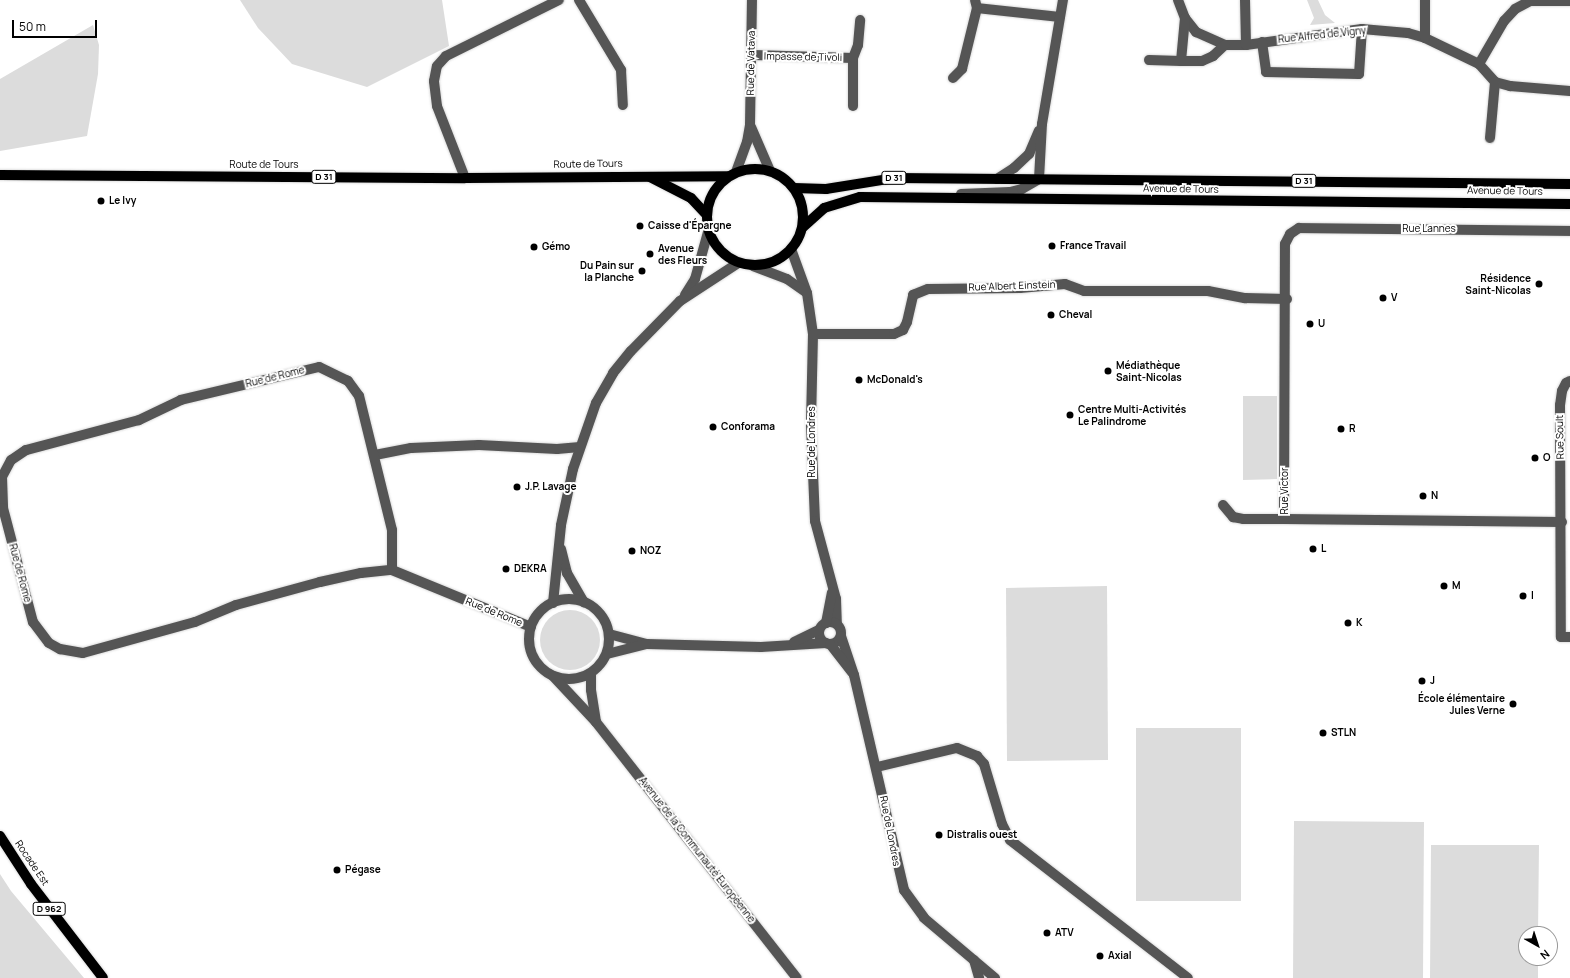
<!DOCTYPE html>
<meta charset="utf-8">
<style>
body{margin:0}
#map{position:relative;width:1570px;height:978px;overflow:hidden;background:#fff;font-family:Manrope,sans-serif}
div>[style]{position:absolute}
.green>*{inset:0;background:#dcdcdc}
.round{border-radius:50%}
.roads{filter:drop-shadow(0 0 1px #dbdbdb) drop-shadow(0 0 1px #dbdbdb)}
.minor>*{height:10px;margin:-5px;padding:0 5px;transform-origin:5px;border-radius:5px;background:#555}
.minor>.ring{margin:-5px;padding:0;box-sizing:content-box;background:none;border:10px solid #555;border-radius:50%}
.major>*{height:10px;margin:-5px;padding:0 5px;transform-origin:5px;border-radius:5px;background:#000}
.major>.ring{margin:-5px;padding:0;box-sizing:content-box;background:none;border:10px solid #000;border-radius:50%}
.dots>*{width:11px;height:11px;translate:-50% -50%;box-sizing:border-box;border:2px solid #fff;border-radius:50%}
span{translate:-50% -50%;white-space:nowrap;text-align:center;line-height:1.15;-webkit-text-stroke:4px #fff;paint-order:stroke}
.shield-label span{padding:1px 3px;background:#fff;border:1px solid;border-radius:3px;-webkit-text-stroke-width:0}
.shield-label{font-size:9px;color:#000;font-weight:700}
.street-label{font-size:10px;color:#000}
.poi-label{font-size:10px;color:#000;font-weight:700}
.left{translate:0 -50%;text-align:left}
.right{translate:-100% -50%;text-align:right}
.north{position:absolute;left:1518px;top:926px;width:40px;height:40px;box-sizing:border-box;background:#fff;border:1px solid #999;border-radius:50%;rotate:141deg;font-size:11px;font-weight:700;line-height:16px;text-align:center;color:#000}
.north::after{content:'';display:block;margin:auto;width:14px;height:18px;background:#000;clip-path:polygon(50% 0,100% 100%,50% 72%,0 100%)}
.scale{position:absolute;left:12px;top:20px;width:85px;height:18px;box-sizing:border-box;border:2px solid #000;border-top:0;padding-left:5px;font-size:12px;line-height:14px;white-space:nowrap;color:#000;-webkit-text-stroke:3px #fff;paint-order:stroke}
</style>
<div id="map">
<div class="green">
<i style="clip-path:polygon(240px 0,442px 0,449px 46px,367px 87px,292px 64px,258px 28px)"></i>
<i style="clip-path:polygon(1307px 0,1318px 0,1325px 15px,1335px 23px,1310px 25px,1314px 18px)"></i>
<i style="clip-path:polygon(93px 25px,99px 45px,98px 74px,87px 136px,0 151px,0 79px)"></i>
<i style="clip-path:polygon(1243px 396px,1277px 396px,1277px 479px,1243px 480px)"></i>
<i style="clip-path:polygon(1107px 586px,1108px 760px,1007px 761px,1006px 588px)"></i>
<i class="round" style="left:540px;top:610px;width:60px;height:60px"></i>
<i style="clip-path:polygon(1136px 728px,1241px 728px,1241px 901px,1136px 901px)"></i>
<i style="clip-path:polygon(1294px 821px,1424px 822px,1423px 978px,1293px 978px)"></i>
<i style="clip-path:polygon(1431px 845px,1539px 845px,1538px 934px,1526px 934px,1526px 958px,1538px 958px,1538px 978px,1430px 978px)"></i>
<i style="clip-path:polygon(0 874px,11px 891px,84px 978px,0 978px)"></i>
</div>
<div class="roads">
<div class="minor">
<i style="left:579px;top:0;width:82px;rotate:59deg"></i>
<i style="left:621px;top:70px;width:35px;rotate:87deg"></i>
<i style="left:1178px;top:0;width:19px;rotate:69deg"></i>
<i style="left:1185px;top:18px;width:18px;rotate:52deg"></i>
<i style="left:1196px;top:32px;width:32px;rotate:24deg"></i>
<i style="left:1225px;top:45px;width:21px"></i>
<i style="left:1246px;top:45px;width:117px;rotate:-7.9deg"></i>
<i style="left:1362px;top:29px;width:46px;rotate:5deg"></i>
<i style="left:1408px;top:33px;width:18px;rotate:16deg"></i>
<i style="left:1425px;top:38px;width:60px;rotate:25.7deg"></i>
<i style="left:1479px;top:64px;width:24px;rotate:48deg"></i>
<i style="left:1495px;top:82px;width:16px;rotate:15deg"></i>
<i style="left:1510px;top:86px;width:60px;rotate:4.8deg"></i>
<i style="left:1245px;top:0;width:45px;rotate:88.7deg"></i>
<i style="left:977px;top:8px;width:83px;rotate:6.2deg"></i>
<i style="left:1185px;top:18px;width:43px;rotate:95.3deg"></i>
<i style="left:1181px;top:61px;width:21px"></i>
<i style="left:1202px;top:61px;width:12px;rotate:-24deg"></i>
<i style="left:1213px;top:56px;width:16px;rotate:-43deg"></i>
<i style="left:1425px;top:38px;width:38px;rotate:-90deg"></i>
<i style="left:1262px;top:42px;width:30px;rotate:82deg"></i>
<i style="left:1266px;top:72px;width:93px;rotate:1.2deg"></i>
<i style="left:1359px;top:74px;width:45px;rotate:-86.2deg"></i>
<i style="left:753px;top:55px;width:100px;rotate:1.7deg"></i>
<i style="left:1149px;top:60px;width:32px;rotate:2deg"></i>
<i style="left:1479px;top:64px;width:50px;rotate:-59.8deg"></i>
<i style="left:1504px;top:21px;width:16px;rotate:-47deg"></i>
<i style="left:1515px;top:9px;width:17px;rotate:-28deg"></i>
<i style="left:1530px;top:1px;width:40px"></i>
<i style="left:953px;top:78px;width:13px;rotate:-45deg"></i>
<i style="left:962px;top:69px;width:63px;rotate:-76.2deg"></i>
<i style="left:977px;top:8px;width:8px;rotate:-104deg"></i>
<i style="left:853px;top:106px;width:48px;rotate:-90deg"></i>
<i style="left:853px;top:58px;width:14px;rotate:-69deg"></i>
<i style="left:858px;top:45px;width:25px;rotate:-85deg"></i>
<i style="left:751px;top:127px;width:48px;rotate:66.6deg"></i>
<i style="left:1490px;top:138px;width:56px;rotate:-84.9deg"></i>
<i style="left:736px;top:172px;width:32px;rotate:-70deg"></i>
<i style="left:747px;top:142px;width:17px;rotate:-80deg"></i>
<i style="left:750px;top:125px;width:125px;rotate:-89.1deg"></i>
<i style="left:465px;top:178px;width:77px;rotate:-111.3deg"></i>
<i style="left:437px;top:106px;width:25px;rotate:-97deg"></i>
<i style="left:434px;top:81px;width:15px;rotate:-79deg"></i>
<i style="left:437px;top:66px;width:13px;rotate:-48deg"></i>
<i style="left:446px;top:56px;width:126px;rotate:-26.4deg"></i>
<i style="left:997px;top:179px;width:20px;rotate:-33deg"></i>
<i style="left:1014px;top:168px;width:21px;rotate:-43deg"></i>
<i style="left:1029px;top:154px;width:25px;rotate:-67deg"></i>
<i style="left:961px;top:194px;width:49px;rotate:-2.3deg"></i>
<i style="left:1010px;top:192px;width:12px;rotate:-14deg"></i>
<i style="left:1022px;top:189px;width:20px;rotate:-30deg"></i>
<i style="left:1039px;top:179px;width:55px;rotate:-86.9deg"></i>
<i style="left:1042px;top:124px;width:126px;rotate:-80.4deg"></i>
<i style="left:791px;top:249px;width:47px;rotate:70deg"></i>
<i style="left:807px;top:293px;width:41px;rotate:81.7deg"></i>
<i style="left:813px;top:334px;width:91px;rotate:91.3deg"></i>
<i style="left:811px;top:425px;width:96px;rotate:87.6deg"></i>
<i style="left:815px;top:521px;width:81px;rotate:74.9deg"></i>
<i style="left:836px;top:599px;width:25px;rotate:88deg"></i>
<i style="left:753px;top:266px;width:36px;rotate:21deg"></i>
<i style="left:787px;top:279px;width:24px;rotate:35deg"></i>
<i style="left:685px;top:295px;width:19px;rotate:-58deg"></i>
<i style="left:695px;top:279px;width:49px;rotate:-74.5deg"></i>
<i style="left:813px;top:334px;width:81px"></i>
<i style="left:894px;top:334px;width:10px;rotate:-24deg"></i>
<i style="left:903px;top:330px;width:9px;rotate:-63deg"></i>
<i style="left:907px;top:322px;width:28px;rotate:-77deg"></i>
<i style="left:913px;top:295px;width:16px;rotate:-22deg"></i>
<i style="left:928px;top:289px;width:92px;rotate:-0.6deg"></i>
<i style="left:1020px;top:288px;width:45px;rotate:-5.1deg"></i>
<i style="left:1065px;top:284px;width:20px;rotate:20deg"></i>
<i style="left:1084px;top:291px;width:124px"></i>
<i style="left:1208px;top:291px;width:38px;rotate:11deg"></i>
<i style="left:1245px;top:298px;width:42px;rotate:1.4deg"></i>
<i style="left:1570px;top:381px;width:4px;rotate:153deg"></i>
<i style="left:1566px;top:383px;width:9px;rotate:117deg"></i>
<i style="left:1562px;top:391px;width:14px;rotate:98deg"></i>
<i style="left:1560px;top:405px;width:232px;rotate:89.8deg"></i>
<i style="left:1561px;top:637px;width:9px"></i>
<i style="left:375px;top:455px;width:37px;rotate:-11deg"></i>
<i style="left:411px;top:448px;width:68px;rotate:-2.5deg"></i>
<i style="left:479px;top:445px;width:78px;rotate:2.9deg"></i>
<i style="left:557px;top:449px;width:23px;rotate:-5deg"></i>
<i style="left:1223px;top:505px;width:16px;rotate:50deg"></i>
<i style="left:1233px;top:517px;width:10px;rotate:11deg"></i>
<i style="left:1243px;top:519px;width:41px"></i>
<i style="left:1562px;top:522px;width:278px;rotate:-179.4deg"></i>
<i style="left:1284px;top:519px;width:275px;rotate:-89.8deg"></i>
<i style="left:1285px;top:244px;width:11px;rotate:-63deg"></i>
<i style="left:1290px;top:234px;width:11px;rotate:-34deg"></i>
<i style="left:1299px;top:228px;width:271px;rotate:0.6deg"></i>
<i style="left:561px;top:549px;width:25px;rotate:76deg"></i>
<i style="left:567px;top:573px;width:34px;rotate:60deg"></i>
<i style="left:392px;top:570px;width:40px;rotate:-90deg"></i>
<i style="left:392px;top:530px;width:138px;rotate:-103.8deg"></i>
<i style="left:359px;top:396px;width:19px;rotate:-126deg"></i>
<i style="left:348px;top:381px;width:32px;rotate:-154deg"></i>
<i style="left:319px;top:367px;width:142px;rotate:166.6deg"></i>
<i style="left:181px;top:400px;width:47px;rotate:154.5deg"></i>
<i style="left:139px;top:420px;width:117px;rotate:165.1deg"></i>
<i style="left:26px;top:450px;width:18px;rotate:146deg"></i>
<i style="left:11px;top:460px;width:19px;rotate:118deg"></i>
<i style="left:2px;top:477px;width:31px;rotate:88deg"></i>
<i style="left:3px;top:508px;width:118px;rotate:75.3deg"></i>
<i style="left:33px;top:622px;width:26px;rotate:53deg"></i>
<i style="left:49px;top:643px;width:13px;rotate:29deg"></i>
<i style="left:60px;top:649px;width:23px;rotate:10deg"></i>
<i style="left:83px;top:653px;width:116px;rotate:-15.5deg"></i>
<i style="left:195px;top:622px;width:44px;rotate:-22.5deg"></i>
<i style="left:236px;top:605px;width:87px;rotate:-15.3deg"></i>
<i style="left:320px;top:582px;width:42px;rotate:-12.4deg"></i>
<i style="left:361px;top:573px;width:31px;rotate:-6deg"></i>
<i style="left:392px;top:570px;width:150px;rotate:22.3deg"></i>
<i class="ring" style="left:529px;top:599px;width:70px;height:70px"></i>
<i style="left:553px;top:603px;width:78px;rotate:-84.1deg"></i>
<i style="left:561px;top:525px;width:57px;rotate:-77.9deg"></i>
<i style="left:573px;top:469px;width:70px;rotate:-70.8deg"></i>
<i style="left:596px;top:403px;width:34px;rotate:-60deg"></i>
<i style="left:613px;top:373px;width:28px;rotate:-51deg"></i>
<i style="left:631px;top:351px;width:70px;rotate:-45.6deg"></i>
<i style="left:680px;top:301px;width:69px;rotate:-33.2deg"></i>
<i class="ring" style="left:819px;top:622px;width:12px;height:12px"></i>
<i style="left:826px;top:623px;width:31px;rotate:-79deg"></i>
<i style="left:609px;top:634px;width:39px;rotate:15deg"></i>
<i style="left:647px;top:644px;width:114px;rotate:1.5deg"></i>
<i style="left:761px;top:647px;width:65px;rotate:-3.5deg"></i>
<i style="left:841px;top:636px;width:41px;rotate:71.6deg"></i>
<i style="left:854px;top:675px;width:221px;rotate:76.9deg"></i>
<i style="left:904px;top:890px;width:34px;rotate:54deg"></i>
<i style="left:924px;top:918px;width:93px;rotate:40.2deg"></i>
<i style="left:794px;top:642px;width:28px;rotate:-26deg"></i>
<i style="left:830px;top:644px;width:36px;rotate:52deg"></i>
<i style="left:607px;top:654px;width:40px;rotate:-14.4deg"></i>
<i style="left:591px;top:673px;width:17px;rotate:90deg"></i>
<i style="left:591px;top:690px;width:32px;rotate:81deg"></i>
<i style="left:553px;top:676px;width:63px;rotate:46.9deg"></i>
<i style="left:596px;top:722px;width:325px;rotate:51.9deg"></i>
<i style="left:877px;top:767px;width:82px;rotate:-13.4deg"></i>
<i style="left:957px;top:748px;width:22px;rotate:22deg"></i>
<i style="left:977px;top:756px;width:11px;rotate:49deg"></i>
<i style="left:984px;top:764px;width:63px;rotate:73.3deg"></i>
<i style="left:1002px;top:824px;width:18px;rotate:63deg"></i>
<i style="left:1010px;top:840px;width:225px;rotate:37.8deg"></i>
<i style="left:974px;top:960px;width:19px;rotate:74deg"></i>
</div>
<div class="major">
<i class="ring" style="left:707px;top:169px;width:86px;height:86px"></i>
<i style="left:0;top:175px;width:465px;rotate:0.4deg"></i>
<i style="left:465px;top:178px;width:263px;rotate:-0.4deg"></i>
<i style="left:650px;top:177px;width:46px;rotate:27.1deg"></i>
<i style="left:691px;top:198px;width:22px;rotate:47deg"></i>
<i style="left:794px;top:188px;width:32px;rotate:2deg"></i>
<i style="left:826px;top:189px;width:70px;rotate:-9.1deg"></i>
<i style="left:895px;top:178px;width:675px;rotate:0.51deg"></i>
<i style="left:802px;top:228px;width:30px;rotate:-42deg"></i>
<i style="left:824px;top:208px;width:38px;rotate:-17deg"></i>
<i style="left:860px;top:197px;width:710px;rotate:0.56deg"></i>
<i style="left:0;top:836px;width:57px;rotate:57.1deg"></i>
<i style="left:31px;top:884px;width:118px;rotate:52.5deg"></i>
</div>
</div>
<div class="dots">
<i style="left:101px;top:201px;background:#000"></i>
<i style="left:640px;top:226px;background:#000"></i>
<i style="left:1052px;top:246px;background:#000"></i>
<i style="left:534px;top:247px;background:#000"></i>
<i style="left:650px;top:254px;background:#000"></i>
<i style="left:642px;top:271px;background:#000"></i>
<i style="left:1539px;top:284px;background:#000"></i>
<i style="left:1383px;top:298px;background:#000"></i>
<i style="left:1051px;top:315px;background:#000"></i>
<i style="left:1310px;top:324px;background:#000"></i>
<i style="left:1108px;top:371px;background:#000"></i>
<i style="left:859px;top:380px;background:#000"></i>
<i style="left:1070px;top:415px;background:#000"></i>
<i style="left:713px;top:427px;background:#000"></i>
<i style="left:1341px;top:429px;background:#000"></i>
<i style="left:1535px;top:458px;background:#000"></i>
<i style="left:517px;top:487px;background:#000"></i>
<i style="left:1423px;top:496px;background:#000"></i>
<i style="left:1313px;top:549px;background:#000"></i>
<i style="left:632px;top:551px;background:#000"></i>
<i style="left:506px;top:569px;background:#000"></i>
<i style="left:1444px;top:586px;background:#000"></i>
<i style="left:1523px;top:596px;background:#000"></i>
<i style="left:1348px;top:623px;background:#000"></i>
<i style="left:1422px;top:681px;background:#000"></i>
<i style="left:1513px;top:704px;background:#000"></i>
<i style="left:1323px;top:733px;background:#000"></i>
<i style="left:939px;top:835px;background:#000"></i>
<i style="left:337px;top:870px;background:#000"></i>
<i style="left:1047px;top:933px;background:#000"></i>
<i style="left:1100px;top:956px;background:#000"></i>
</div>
<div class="shield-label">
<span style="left:324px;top:177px">D 31</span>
<span style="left:894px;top:178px">D 31</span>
<span style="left:1304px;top:181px">D 31</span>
<span style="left:49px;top:909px">D 962</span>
</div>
<div class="street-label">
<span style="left:1322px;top:35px;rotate:-6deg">Rue Alfred de Vigny</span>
<span style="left:803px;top:57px;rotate:1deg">Impasse de Tivoli</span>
<span style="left:751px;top:63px;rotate:-89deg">Rue de Vatava</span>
<span style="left:588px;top:164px;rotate:-1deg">Route de Tours</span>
<span style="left:264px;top:165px">Route de Tours</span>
<span style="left:1181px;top:189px;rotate:1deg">Avenue de Tours</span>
<span style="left:1505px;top:191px;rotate:1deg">Avenue de Tours</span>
<span style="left:1429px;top:229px">Rue Lannes</span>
<span style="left:1012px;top:286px;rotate:-2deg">Rue Albert Einstein</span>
<span style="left:275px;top:377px;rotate:-14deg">Rue de Rome</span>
<span style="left:1560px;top:437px;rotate:-91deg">Rue Soult</span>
<span style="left:812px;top:442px;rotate:-90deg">Rue de Londres</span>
<span style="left:1285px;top:491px;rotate:-90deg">Rue Victor</span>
<span style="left:20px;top:573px;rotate:75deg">Rue de Rome</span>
<span style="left:494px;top:612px;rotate:22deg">Rue de Rome</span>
<span style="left:890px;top:831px;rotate:79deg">Rue de Londres</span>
<span style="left:697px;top:850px;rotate:52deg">Avenue de la Communauté Européenne</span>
<span style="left:32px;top:863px;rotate:56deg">Rocade Est</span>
</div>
<div class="poi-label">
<span class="left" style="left:109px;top:201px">Le Ivy</span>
<span class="left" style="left:648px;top:226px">Caisse d'Épargne</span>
<span class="left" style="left:1060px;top:246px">France Travail</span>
<span class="left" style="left:542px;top:247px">Gémo</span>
<span class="left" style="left:658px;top:254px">Avenue<br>des Fleurs</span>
<span class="right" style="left:634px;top:271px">Du Pain sur<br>la Planche</span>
<span class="right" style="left:1531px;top:284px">Résidence<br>Saint-Nicolas</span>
<span class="left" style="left:1391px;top:298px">V</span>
<span class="left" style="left:1059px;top:315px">Cheval</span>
<span class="left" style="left:1318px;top:324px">U</span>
<span class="left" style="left:1116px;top:371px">Médiathèque<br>Saint-Nicolas</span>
<span class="left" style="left:867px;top:380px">McDonald's</span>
<span class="left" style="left:1078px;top:415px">Centre Multi-Activités<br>Le Palindrome</span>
<span class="left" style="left:721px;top:427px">Conforama</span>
<span class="left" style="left:1349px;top:429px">R</span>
<span class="left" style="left:1543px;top:458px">O</span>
<span class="left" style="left:525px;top:487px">J.P. Lavage</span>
<span class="left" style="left:1431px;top:496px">N</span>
<span class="left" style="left:1321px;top:549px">L</span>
<span class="left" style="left:640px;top:551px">NOZ</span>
<span class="left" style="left:514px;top:569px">DEKRA</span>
<span class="left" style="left:1452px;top:586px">M</span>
<span class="left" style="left:1531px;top:596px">I</span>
<span class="left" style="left:1356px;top:623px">K</span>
<span class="left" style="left:1430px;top:681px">J</span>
<span class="right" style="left:1505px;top:704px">École élémentaire<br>Jules Verne</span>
<span class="left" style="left:1331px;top:733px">STLN</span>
<span class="left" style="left:947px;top:835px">Distralis ouest</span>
<span class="left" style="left:345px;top:870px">Pégase</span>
<span class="left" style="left:1055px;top:933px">ATV</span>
<span class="left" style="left:1108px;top:956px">Axial</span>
</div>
<div class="north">N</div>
<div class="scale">50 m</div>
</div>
